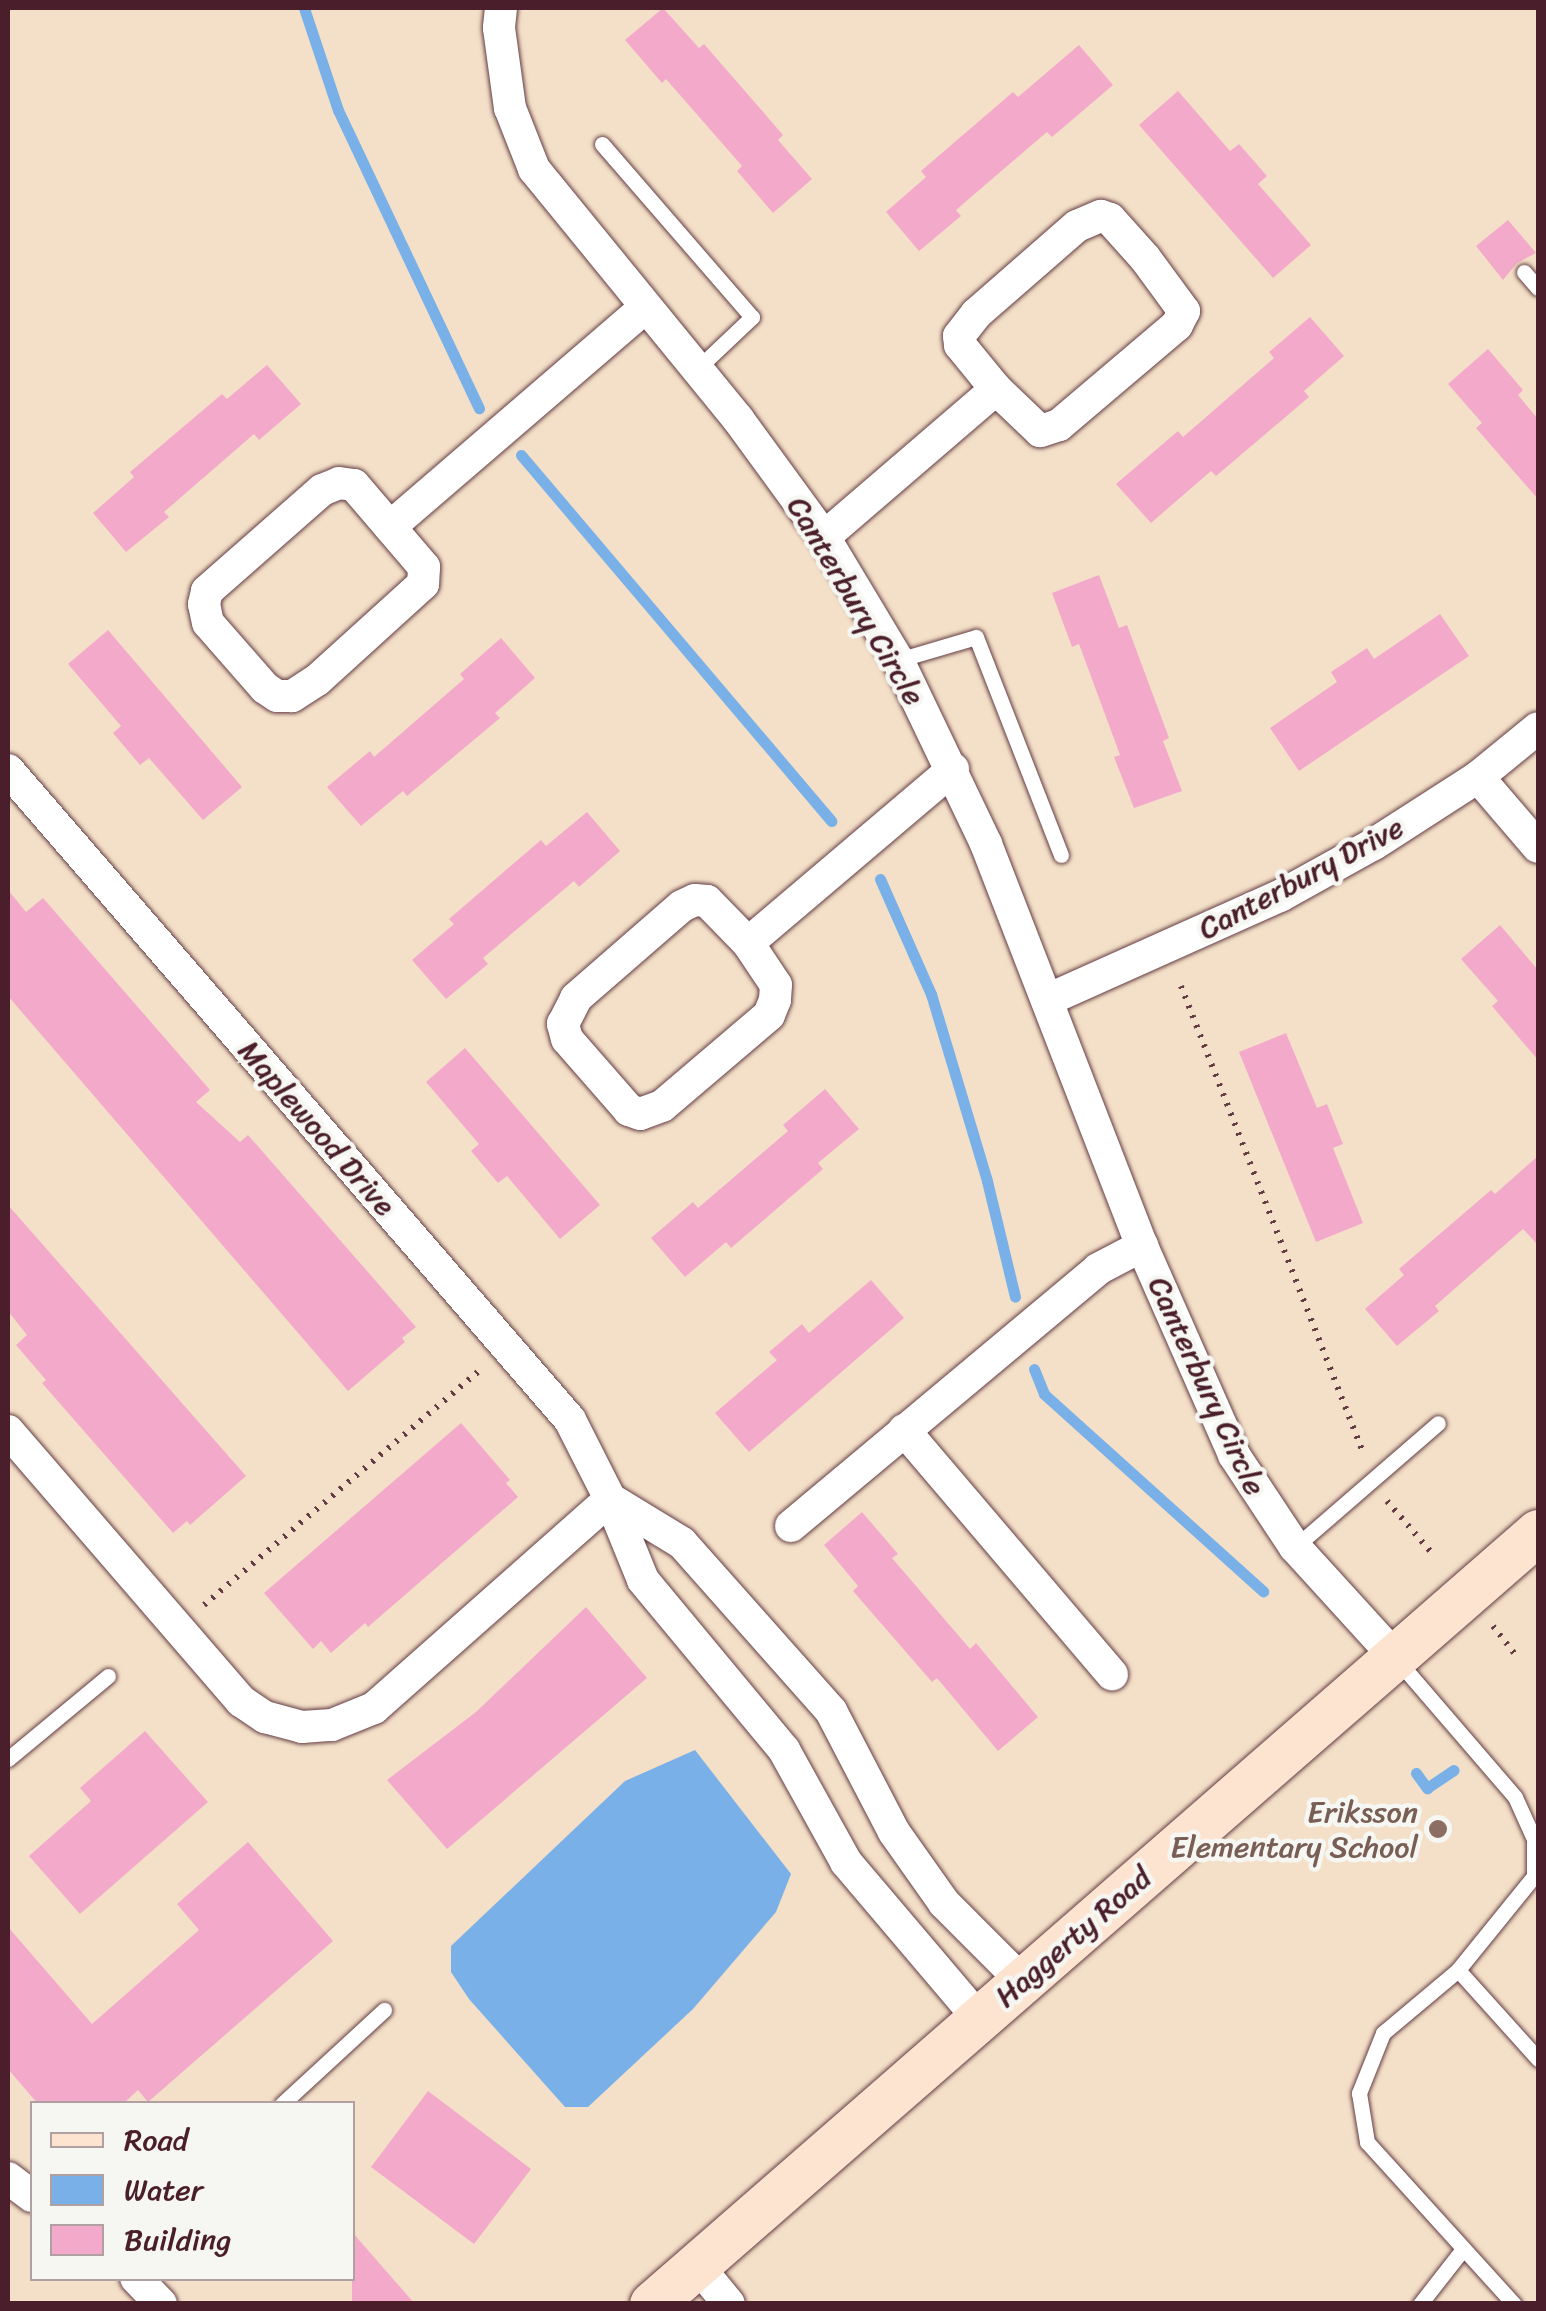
<!DOCTYPE html>
<style>
body{margin:0}
#map{position:relative;width:1546px;height:2311px;overflow:hidden;background:#f4e0c8;font-family:Sriracha,sans-serif}
div>[style]{position:absolute}
.water>*{inset:0;background:#79b0e8}
.stream>*{height:11px;margin:-5.5px;padding:0 5.5px;transform-origin:5.5px;border-radius:5.5px;background:#79b0e8}
.building>*{inset:0;background:#f3aaca}
.path>*{height:6px;margin-top:-3px;transform-origin:0;background:repeating-linear-gradient(90deg,#643c43 0 2.5px,transparent 0 10.5px)}
.roads{filter:drop-shadow(0 0 2px #643c43) drop-shadow(0 0 2px #643c43)}
.service>*{height:15px;margin:-7.5px;padding:0 7.5px;transform-origin:7.5px;border-radius:7.5px;background:#fff}
.minor>*{height:32px;margin:-16px;padding:0 16px;transform-origin:16px;border-radius:16px;background:#fff}
.secondary>*{height:45px;margin:-22.5px;padding:0 22.5px;transform-origin:22.5px;border-radius:22.5px;background:#fde4d0}
.dots>*{width:28px;height:28px;translate:-50% -50%;box-sizing:border-box;border:5px solid #f6f6f2;border-radius:50%}
span{translate:-50% -50%;white-space:nowrap;text-align:center;line-height:1.15;-webkit-text-stroke:9px #f6f6f2;paint-order:stroke}
.street-label{font-size:30px;color:#4a1f2b}
.education-label{font-size:30px;color:#785e54}
.right{translate:-100% -50%;text-align:right}
.frame{position:absolute;inset:0;border:10px solid #4a1f2b;pointer-events:none}
.legend{position:absolute;left:30px;top:2101px;width:325px;height:180px;box-sizing:border-box;background:#f6f6f2;border:2px solid #b1a0a2;margin:0;padding:12px 18px;list-style:none;font-size:30px;color:#4a1f2b}
.legend li{display:flex;align-items:center;gap:20px;height:50px}
.legend b{width:50px;border:2px solid #b1a0a2}
</style>
<div id="map">
<div class="water">
<i style="clip-path:polygon(695px 1750px,791px 1874px,776px 1912px,693px 2009px,588px 2107px,565px 2107px,469px 1999px,451px 1972px,451px 1946px,625px 1781px)"></i>
</div>
<div class="stream">
<i style="left:304px;top:8px;width:108px;rotate:71.6deg"></i>
<i style="left:338px;top:110px;width:330px;rotate:64.7deg"></i>
<i style="left:521px;top:455px;width:480px;rotate:49.7deg"></i>
<i style="left:880px;top:879px;width:126px;rotate:66.1deg"></i>
<i style="left:931px;top:994px;width:195px;rotate:73.3deg"></i>
<i style="left:987px;top:1181px;width:119px;rotate:76.4deg"></i>
<i style="left:1034px;top:1369px;width:27px;rotate:68deg"></i>
<i style="left:1044px;top:1394px;width:295px;rotate:42deg"></i>
<i style="left:1416px;top:1773px;width:19px;rotate:54deg"></i>
<i style="left:1427px;top:1788px;width:32px;rotate:-34deg"></i>
</div>
<div class="building">
<i style="clip-path:polygon(663px 8px,699px 48px,704px 44px,783px 135px,778px 140px,812px 179px,773px 213px,737px 171px,742px 166px,666px 79px,662px 83px,625px 40px)"></i>
<i style="clip-path:polygon(1079px 45px,1113px 85px,1052px 137px,1047px 132px,956px 210px,961px 216px,919px 251px,886px 212px,926px 177px,921px 171px,1013px 92px,1018px 97px)"></i>
<i style="clip-path:polygon(1178px 91px,1230px 151px,1239px 144px,1267px 176px,1258px 184px,1311px 245px,1273px 278px,1139px 125px)"></i>
<i style="clip-path:polygon(1508px 220px,1536px 253px,1517px 263px,1503px 280px,1476px 246px)"></i>
<i style="clip-path:polygon(1310px 317px,1344px 356px,1304px 391px,1309px 397px,1216px 476px,1211px 471px,1151px 523px,1116px 484px,1178px 431px,1183px 437px,1274px 358px,1269px 352px)"></i>
<i style="clip-path:polygon(1488px 349px,1523px 390px,1518px 395px,1538px 419px,1538px 499px,1476px 428px,1482px 423px,1448px 384px)"></i>
<i style="clip-path:polygon(267px 365px,301px 404px,259px 440px,254px 434px,164px 512px,169px 517px,126px 552px,93px 513px,134px 477px,130px 472px,222px 394px,227px 399px)"></i>
<i style="clip-path:polygon(1099px 575px,1119px 628px,1127px 625px,1169px 738px,1163px 741px,1182px 791px,1134px 808px,1114px 757px,1120px 755px,1079px 644px,1072px 647px,1052px 593px)"></i>
<i style="clip-path:polygon(1440px 614px,1469px 656px,1299px 771px,1270px 728px,1337px 682px,1331px 672px,1367px 648px,1374px 659px)"></i>
<i style="clip-path:polygon(108px 630px,242px 787px,203px 820px,149px 758px,140px 765px,113px 733px,121px 726px,68px 664px)"></i>
<i style="clip-path:polygon(501px 638px,535px 678px,495px 713px,500px 718px,407px 796px,403px 791px,361px 826px,327px 787px,370px 751px,374px 757px,464px 679px,460px 674px)"></i>
<i style="clip-path:polygon(587px 812px,620px 851px,579px 887px,574px 881px,483px 958px,488px 964px,446px 999px,412px 960px,454px 924px,449px 919px,541px 840px,546px 846px)"></i>
<i style="clip-path:polygon(8px 890px,26px 912px,43px 898px,210px 1090px,196px 1102px,240px 1142px,248px 1135px,416px 1327px,402px 1338px,405px 1342px,348px 1391px,8px 996px)"></i>
<i style="clip-path:polygon(1500px 925px,1538px 970px,1538px 1060px,1492px 1006px,1498px 1001px,1461px 959px)"></i>
<i style="clip-path:polygon(1286px 1033px,1317px 1108px,1327px 1104px,1343px 1144px,1333px 1148px,1363px 1223px,1316px 1242px,1239px 1052px)"></i>
<i style="clip-path:polygon(465px 1048px,600px 1205px,560px 1239px,507px 1176px,498px 1183px,471px 1151px,479px 1144px,426px 1082px)"></i>
<i style="clip-path:polygon(825px 1089px,859px 1129px,818px 1163px,823px 1169px,731px 1248px,726px 1242px,685px 1277px,651px 1238px,693px 1202px,698px 1208px,788px 1131px,783px 1125px)"></i>
<i style="clip-path:polygon(1538px 1156px,1538px 1245px,1523px 1229px,1435px 1306px,1439px 1311px,1397px 1346px,1365px 1309px,1404px 1275px,1399px 1269px,1491px 1190px,1495px 1194px)"></i>
<i style="clip-path:polygon(8px 1205px,246px 1476px,190px 1525px,187px 1521px,173px 1533px,42px 1383px,46px 1380px,16px 1345px,27px 1335px,8px 1311px)"></i>
<i style="clip-path:polygon(871px 1280px,904px 1318px,749px 1452px,715px 1413px,777px 1360px,769px 1352px,802px 1324px,809px 1333px)"></i>
<i style="clip-path:polygon(461px 1423px,510px 1480px,506px 1483px,518px 1497px,368px 1627px,365px 1623px,331px 1653px,321px 1641px,313px 1649px,264px 1593px)"></i>
<i style="clip-path:polygon(862px 1512px,898px 1554px,892px 1558px,970px 1649px,976px 1643px,1038px 1717px,998px 1751px,937px 1678px,932px 1682px,853px 1591px,858px 1586px,824px 1545px)"></i>
<i style="clip-path:polygon(586px 1607px,647px 1678px,447px 1849px,387px 1780px,476px 1712px)"></i>
<i style="clip-path:polygon(145px 1731px,208px 1802px,80px 1914px,29px 1856px,91px 1801px,80px 1788px)"></i>
<i style="clip-path:polygon(248px 1842px,333px 1941px,148px 2102px,138px 2090px,123px 2104px,38px 2104px,8px 2069px,8px 1927px,92px 2024px,199px 1930px,177px 1904px)"></i>
<i style="clip-path:polygon(428px 2091px,531px 2169px,474px 2244px,371px 2167px)"></i>
<i style="clip-path:polygon(352px 2232px,415px 2304px,352px 2304px)"></i>
</div>
<div class="path">
<i style="left:1181px;top:986px;width:503px;rotate:68.68deg"></i>
<i style="left:1387px;top:1501px;width:67px;rotate:49.2deg"></i>
<i style="left:204px;top:1605px;width:367px;rotate:-40.4deg"></i>
<i style="left:1493px;top:1626px;width:39px;rotate:52deg"></i>
</div>
<div class="roads">
<div class="service">
<i style="left:602px;top:144px;width:229px;rotate:49.1deg"></i>
<i style="left:752px;top:317px;width:76px;rotate:136.6deg"></i>
<i style="left:1524px;top:272px;width:21px;rotate:49deg"></i>
<i style="left:898px;top:660px;width:81px;rotate:-16.4deg"></i>
<i style="left:976px;top:637px;width:234px;rotate:68.7deg"></i>
<i style="left:1295px;top:1547px;width:189px;rotate:-40.9deg"></i>
<i style="left:1398px;top:1661px;width:179px;rotate:49.3deg"></i>
<i style="left:1515px;top:1797px;width:46px;rotate:65.7deg"></i>
<i style="left:1534px;top:1839px;width:37px;rotate:90deg"></i>
<i style="left:1534px;top:1876px;width:121px;rotate:129deg"></i>
<i style="left:1458px;top:1970px;width:98px;rotate:140deg"></i>
<i style="left:1383px;top:2033px;width:65px;rotate:111.8deg"></i>
<i style="left:1359px;top:2093px;width:50px;rotate:80.7deg"></i>
<i style="left:1367px;top:2142px;width:219px;rotate:47.8deg"></i>
<i style="left:8px;top:1759px;width:130px;rotate:-39.7deg"></i>
<i style="left:1458px;top:1970px;width:120px;rotate:48deg"></i>
<i style="left:282px;top:2104px;width:139px;rotate:-42.7deg"></i>
<i style="left:1420px;top:2304px;width:70px;rotate:-52deg"></i>
</div>
<div class="minor">
<i style="left:501px;top:8px;width:20px;rotate:96deg"></i>
<i style="left:499px;top:28px;width:81px;rotate:82.2deg"></i>
<i style="left:510px;top:108px;width:66px;rotate:68.5deg"></i>
<i style="left:534px;top:169px;width:323px;rotate:50.8deg"></i>
<i style="left:738px;top:419px;width:146px;rotate:53.9deg"></i>
<i style="left:824px;top:537px;width:144px;rotate:59deg"></i>
<i style="left:898px;top:660px;width:204px;rotate:64.4deg"></i>
<i style="left:986px;top:844px;width:431px;rotate:68.8deg"></i>
<i style="left:1142px;top:1246px;width:228px;rotate:66.2deg"></i>
<i style="left:1234px;top:1455px;width:110px;rotate:56.5deg"></i>
<i style="left:1295px;top:1547px;width:150px;rotate:47.7deg"></i>
<i style="left:1101px;top:216px;width:9px;rotate:18deg"></i>
<i style="left:1110px;top:219px;width:52px;rotate:48.1deg"></i>
<i style="left:1145px;top:258px;width:66px;rotate:53.7deg"></i>
<i style="left:1184px;top:311px;width:16px;rotate:117deg"></i>
<i style="left:1177px;top:325px;width:155px;rotate:139.7deg"></i>
<i style="left:1059px;top:425px;width:20px;rotate:162deg"></i>
<i style="left:1040px;top:431px;width:61px;rotate:-136.3deg"></i>
<i style="left:996px;top:389px;width:57px;rotate:-129.3deg"></i>
<i style="left:960px;top:345px;width:9px;rotate:-96deg"></i>
<i style="left:959px;top:336px;width:28px;rotate:-52deg"></i>
<i style="left:976px;top:314px;width:134px;rotate:-41.1deg"></i>
<i style="left:1077px;top:226px;width:26px;rotate:-23deg"></i>
<i style="left:339px;top:483px;width:15px;rotate:8deg"></i>
<i style="left:354px;top:485px;width:108px;rotate:49.5deg"></i>
<i style="left:424px;top:567px;width:17px;rotate:93deg"></i>
<i style="left:423px;top:584px;width:143px;rotate:137.8deg"></i>
<i style="left:317px;top:680px;width:30px;rotate:147deg"></i>
<i style="left:292px;top:696px;width:15px;rotate:180deg"></i>
<i style="left:277px;top:696px;width:14px;rotate:-146deg"></i>
<i style="left:265px;top:688px;width:86px;rotate:-131.2deg"></i>
<i style="left:208px;top:623px;width:19px;rotate:-102deg"></i>
<i style="left:204px;top:604px;width:13px;rotate:-77deg"></i>
<i style="left:207px;top:591px;width:153px;rotate:-41.3deg"></i>
<i style="left:322px;top:490px;width:18px;rotate:-22deg"></i>
<i style="left:390px;top:527px;width:336px;rotate:-40.7deg"></i>
<i style="left:824px;top:537px;width:227px;rotate:-40.7deg"></i>
<i style="left:8px;top:770px;width:859px;rotate:49.15deg"></i>
<i style="left:570px;top:1420px;width:89px;rotate:63.1deg"></i>
<i style="left:610px;top:1499px;width:87px;rotate:67.8deg"></i>
<i style="left:643px;top:1580px;width:221px;rotate:50.3deg"></i>
<i style="left:784px;top:1750px;width:128px;rotate:61deg"></i>
<i style="left:846px;top:1862px;width:206px;rotate:49.7deg"></i>
<i style="left:1478px;top:777px;width:92px;rotate:49.4deg"></i>
<i style="left:695px;top:900px;width:12px;rotate:5deg"></i>
<i style="left:707px;top:901px;width:59px;rotate:45.7deg"></i>
<i style="left:748px;top:943px;width:50px;rotate:56.3deg"></i>
<i style="left:776px;top:985px;width:15px;rotate:94deg"></i>
<i style="left:775px;top:1000px;width:16px;rotate:112deg"></i>
<i style="left:769px;top:1015px;width:140px;rotate:139.6deg"></i>
<i style="left:662px;top:1106px;width:23px;rotate:160deg"></i>
<i style="left:640px;top:1114px;width:12px;rotate:-160deg"></i>
<i style="left:629px;top:1110px;width:94px;rotate:-131.1deg"></i>
<i style="left:567px;top:1039px;width:16px;rotate:-105deg"></i>
<i style="left:563px;top:1024px;width:29px;rotate:-63deg"></i>
<i style="left:576px;top:998px;width:140px;rotate:-41deg"></i>
<i style="left:682px;top:906px;width:14px;rotate:-25deg"></i>
<i style="left:748px;top:943px;width:269px;rotate:-40.3deg"></i>
<i style="left:1047px;top:1000px;width:255px;rotate:-24.1deg"></i>
<i style="left:1280px;top:896px;width:107px;rotate:-29deg"></i>
<i style="left:1374px;top:844px;width:124px;rotate:-32.8deg"></i>
<i style="left:1478px;top:777px;width:77px;rotate:-39.2deg"></i>
<i style="left:904px;top:1430px;width:321px;rotate:49.6deg"></i>
<i style="left:8px;top:1431px;width:357px;rotate:49.2deg"></i>
<i style="left:241px;top:1701px;width:29px;rotate:34deg"></i>
<i style="left:265px;top:1717px;width:38px;rotate:15deg"></i>
<i style="left:302px;top:1727px;width:30px;rotate:-4deg"></i>
<i style="left:332px;top:1725px;width:45px;rotate:-22deg"></i>
<i style="left:374px;top:1708px;width:315px;rotate:-41.5deg"></i>
<i style="left:610px;top:1499px;width:84px;rotate:31.4deg"></i>
<i style="left:682px;top:1543px;width:225px;rotate:48.4deg"></i>
<i style="left:831px;top:1711px;width:136px;rotate:62.5deg"></i>
<i style="left:894px;top:1832px;width:87px;rotate:54.8deg"></i>
<i style="left:944px;top:1903px;width:110px;rotate:45deg"></i>
<i style="left:791px;top:1526px;width:400px;rotate:-39.9deg"></i>
<i style="left:1098px;top:1269px;width:50px;rotate:-27.6deg"></i>
<i style="left:8px;top:2178px;width:30px;rotate:37deg"></i>
<i style="left:697px;top:2265px;width:50px;rotate:50.6deg"></i>
<i style="left:136px;top:2278px;width:36px;rotate:46deg"></i>
</div>
<div class="secondary">
<i style="left:652px;top:2304px;width:1175px;rotate:-41.07deg"></i>
</div>
</div>
<div class="dots">
<i style="left:1438px;top:1829px;background:#8d6e63"></i>
</div>
<div class="street-label">
<span style="left:856px;top:601px;rotate:59deg">Canterbury Circle</span>
<span style="left:1301px;top:878px;rotate:-28deg">Canterbury Drive</span>
<span style="left:317px;top:1128px;rotate:49deg">Maplewood Drive</span>
<span style="left:1207px;top:1386px;rotate:65deg">Canterbury Circle</span>
<span style="left:1073px;top:1937px;rotate:-41deg">Haggerty Road</span>
</div>
<div class="education-label">
<span class="right" style="left:1418px;top:1829px">Eriksson<br>Elementary School</span>
</div>
<div class="frame"></div>
<ul class="legend">
<li><b style="height:12px;background:#fde4d0"></b>Road</li>
<li><b style="height:28px;background:#79b0e8"></b>Water</li>
<li><b style="height:28px;background:#f3aaca"></b>Building</li>
</ul>
</div>
